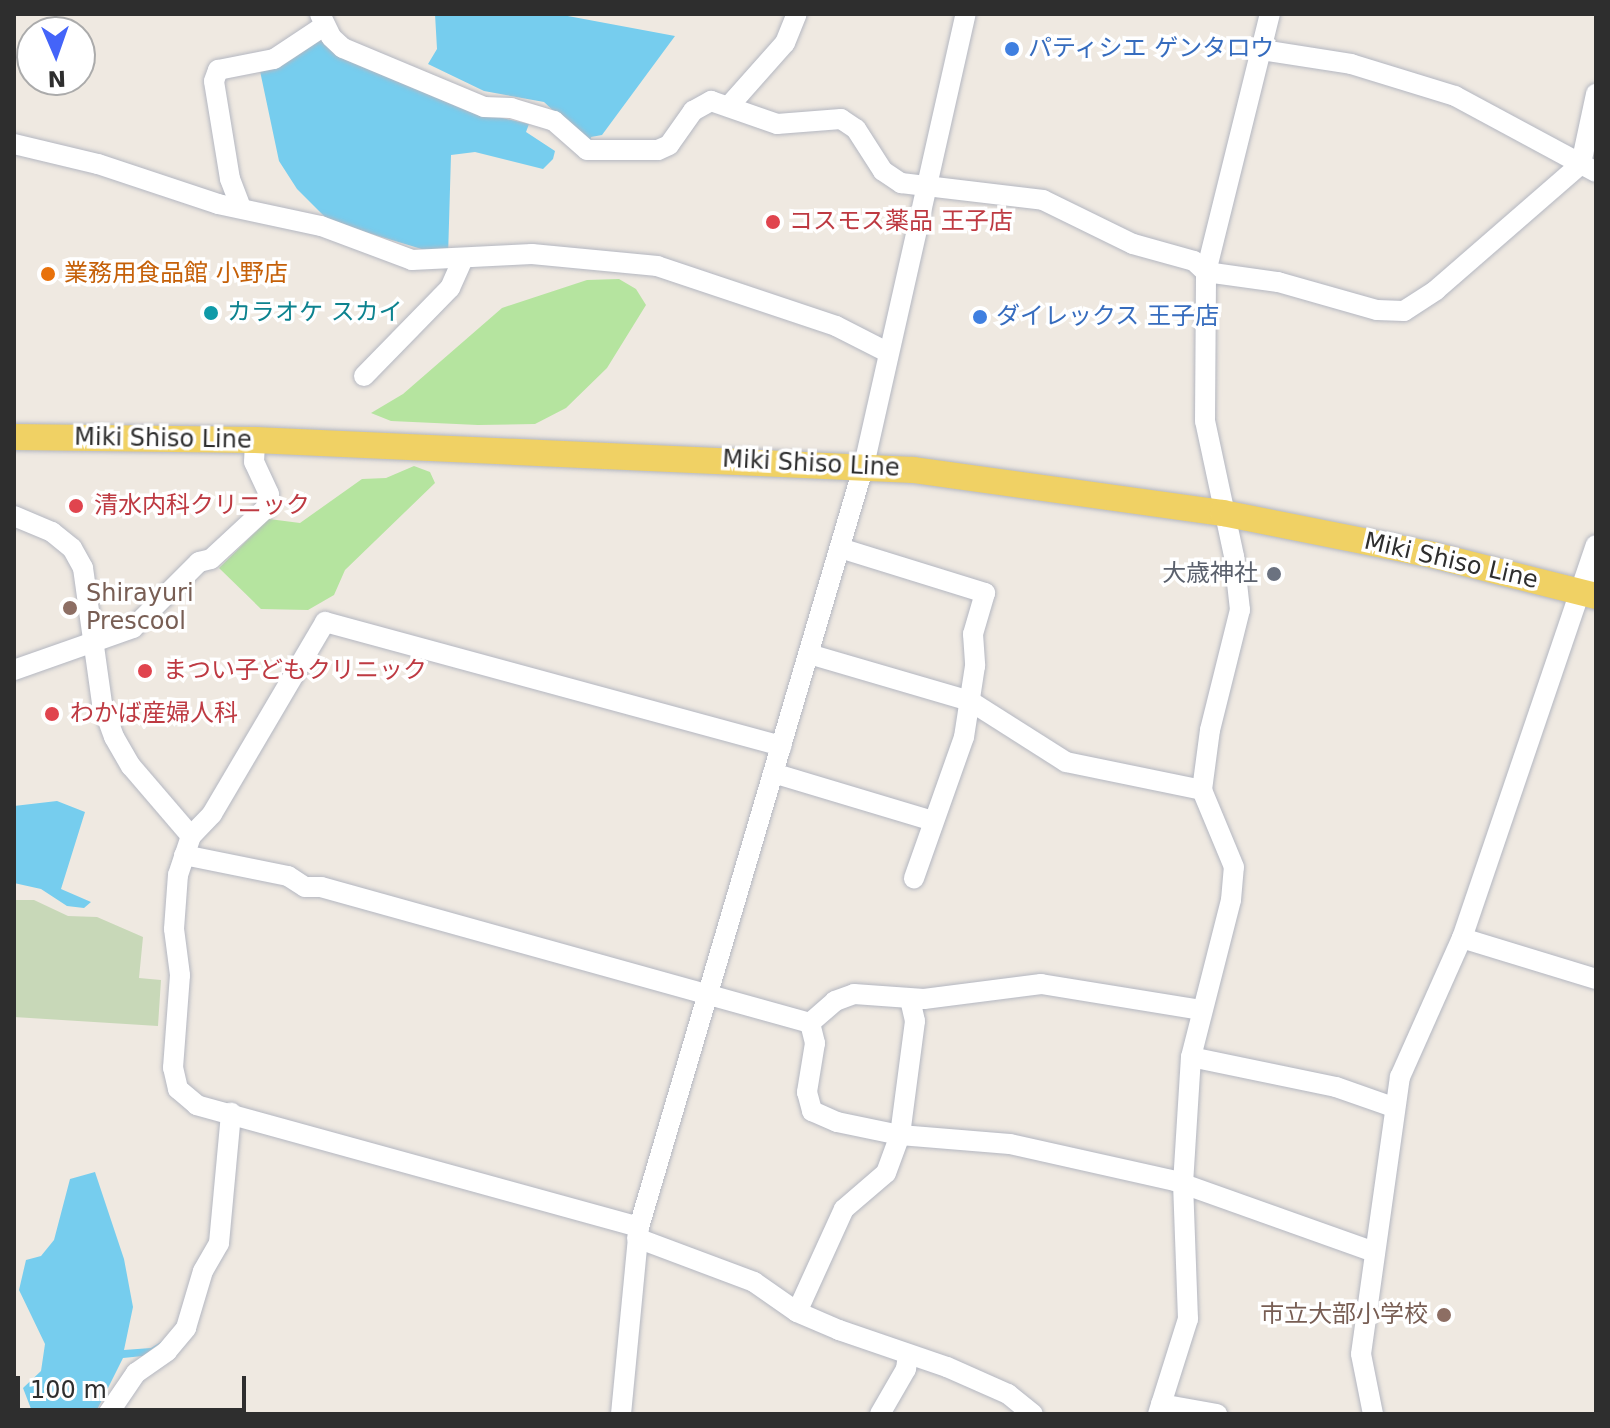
<!DOCTYPE html>
<meta charset="utf-8">
<style>
body{margin:0}
#map{position:relative;width:1610px;height:1428px;overflow:hidden;background:#efe9e1;font-family:"DejaVu Sans","Noto Sans JP",sans-serif}
div>[style]{position:absolute}
.green>*{inset:0;background:#b5e49f}
.cemetery>*{inset:0;background:#c8d8b8}
.water>*{inset:0;background:#76cdee}
.roads{filter:drop-shadow(0 0 2px #b4b7c1) drop-shadow(0 0 2px #b4b7c1)}
.minor>*{height:20px;margin:-10px;padding:0 10px;transform-origin:10px;border-radius:10px;background:#fff}
.major>*{height:26px;margin:-13px;padding:0 13px;transform-origin:13px;border-radius:13px;background:#f0d164}
.dots>*{width:22px;height:22px;translate:-50% -50%;box-sizing:border-box;border:4px solid #fff;border-radius:50%}
span{translate:-50% -50%;white-space:nowrap;text-align:center;line-height:1.15;-webkit-text-stroke:7px #fff;paint-order:stroke}
.shop-label{font-size:24px;color:#366cbe}
.left{translate:0 -50%;text-align:left}
.health-label{font-size:24px;color:#be3a42}
.food-label{font-size:24px;color:#c56008}
.culture-label{font-size:24px;color:#0d838f}
.street-label{font-size:24px;color:#2e2e2e}
.worship-label{font-size:24px;color:#5b616d}
.right{translate:-100% -50%;text-align:right}
.education-label{font-size:24px;color:#785e54}
.frame{position:absolute;inset:0;border:16px solid #2e2e2e;pointer-events:none}
.north{position:absolute;left:16px;top:16px;width:80px;height:80px;box-sizing:border-box;background:#fff;border:2px solid #ababab;border-radius:50%;rotate:178deg;font-size:22px;font-weight:700;line-height:32px;text-align:center;color:#2e2e2e}
.north::after{content:'';display:block;margin:auto;width:28px;height:36px;background:#4464f9;clip-path:polygon(50% 0,100% 100%,50% 72%,0 100%)}
.scale{position:absolute;left:16px;top:1376px;width:230px;height:36px;box-sizing:border-box;border:4px solid #2e2e2e;border-top:0;padding-left:10px;font-size:24px;line-height:28px;white-space:nowrap;color:#2e2e2e;-webkit-text-stroke:6px #fff;paint-order:stroke}
</style>
<div id="map">
<div class="green">
<i style="clip-path:polygon(619px 279px,636px 289px,646px 305px,607px 368px,566px 408px,535px 424px,478px 425px,391px 421px,371px 413px,403px 394px,502px 308px,587px 280px)"></i>
<i style="clip-path:polygon(414px 466px,430px 472px,435px 483px,345px 570px,334px 595px,308px 610px,261px 609px,219px 568px,269px 519px,300px 523px,362px 479px,386px 478px)"></i>
</div>
<div class="cemetery">
<i style="clip-path:polygon(14px 900px,34px 900px,68px 916px,97px 917px,143px 937px,139px 978px,161px 980px,158px 1026px,14px 1017px)"></i>
</div>
<div class="water">
<i style="clip-path:polygon(435px 14px,557px 14px,675px 36px,602px 135px,591px 137px,590px 145px,544px 102px,484px 91px,428px 64px,437px 49px)"></i>
<i style="clip-path:polygon(323px 38px,502px 118px,529px 124px,526px 132px,555px 151px,553px 159px,543px 169px,475px 152px,451px 155px,448px 257px,329px 221px,297px 189px,279px 161px,260px 71px)"></i>
<i style="clip-path:polygon(57px 801px,85px 812px,61px 889px,91px 902px,84px 908px,67px 906px,41px 889px,14px 883px,14px 806px)"></i>
<i style="clip-path:polygon(95px 1172px,124px 1259px,133px 1307px,124px 1350px,151px 1348px,164px 1340px,143px 1356px,123px 1358px,95px 1414px,33px 1414px,23px 1388px,41px 1371px,45px 1344px,19px 1290px,26px 1260px,41px 1256px,54px 1240px,70px 1179px)"></i>
</div>
<div class="roads">
<div class="minor">
<i style="left:320px;top:14px;width:25px;rotate:64deg"></i>
<i style="left:331px;top:37px;width:16px;rotate:43deg"></i>
<i style="left:343px;top:48px;width:153px;rotate:22.7deg"></i>
<i style="left:484px;top:107px;width:27px;rotate:2deg"></i>
<i style="left:511px;top:108px;width:45px;rotate:16.8deg"></i>
<i style="left:554px;top:121px;width:44px;rotate:41.3deg"></i>
<i style="left:587px;top:150px;width:71px"></i>
<i style="left:658px;top:150px;width:12px;rotate:-24deg"></i>
<i style="left:669px;top:145px;width:42px;rotate:-54.8deg"></i>
<i style="left:693px;top:111px;width:21px;rotate:-29deg"></i>
<i style="left:711px;top:101px;width:70px;rotate:19.2deg"></i>
<i style="left:777px;top:124px;width:64px;rotate:-4.5deg"></i>
<i style="left:841px;top:119px;width:18px;rotate:34deg"></i>
<i style="left:856px;top:129px;width:50px;rotate:57.3deg"></i>
<i style="left:883px;top:171px;width:22px;rotate:34deg"></i>
<i style="left:901px;top:183px;width:143px;rotate:6.8deg"></i>
<i style="left:1043px;top:200px;width:100px;rotate:26.1deg"></i>
<i style="left:1133px;top:244px;width:63px;rotate:15.6deg"></i>
<i style="left:1194px;top:261px;width:16px;rotate:43deg"></i>
<i style="left:1206px;top:272px;width:73px;rotate:7.9deg"></i>
<i style="left:1278px;top:282px;width:103px;rotate:15.8deg"></i>
<i style="left:1377px;top:310px;width:27px;rotate:2deg"></i>
<i style="left:1404px;top:311px;width:38px;rotate:-33deg"></i>
<i style="left:1436px;top:290px;width:192px;rotate:-41deg"></i>
<i style="left:1581px;top:164px;width:72px;rotate:-77.9deg"></i>
<i style="left:1262px;top:50px;width:90px;rotate:8.9deg"></i>
<i style="left:1351px;top:64px;width:109px;rotate:17.1deg"></i>
<i style="left:1455px;top:96px;width:160px;rotate:28.3deg"></i>
<i style="left:729px;top:106px;width:84px;rotate:-48.4deg"></i>
<i style="left:785px;top:43px;width:31px;rotate:-68deg"></i>
<i style="left:14px;top:144px;width:86px;rotate:13.4deg"></i>
<i style="left:98px;top:164px;width:126px;rotate:18.4deg"></i>
<i style="left:218px;top:204px;width:105px;rotate:12.1deg"></i>
<i style="left:321px;top:226px;width:97px;rotate:20.5deg"></i>
<i style="left:412px;top:260px;width:120px;rotate:-2.9deg"></i>
<i style="left:532px;top:254px;width:126px;rotate:5.5deg"></i>
<i style="left:657px;top:266px;width:189px;rotate:18.5deg"></i>
<i style="left:836px;top:326px;width:57px;rotate:27deg"></i>
<i style="left:240px;top:205px;width:28px;rotate:-111deg"></i>
<i style="left:230px;top:179px;width:99px;rotate:-99.3deg"></i>
<i style="left:214px;top:81px;width:12px;rotate:-70deg"></i>
<i style="left:218px;top:70px;width:57px;rotate:-11.1deg"></i>
<i style="left:274px;top:59px;width:60px;rotate:-33.4deg"></i>
<i style="left:364px;top:376px;width:123px;rotate:-45.7deg"></i>
<i style="left:450px;top:288px;width:30px;rotate:-66deg"></i>
<i style="left:14px;top:516px;width:41px;rotate:22.8deg"></i>
<i style="left:52px;top:532px;width:26px;rotate:39deg"></i>
<i style="left:72px;top:548px;width:23px;rotate:61deg"></i>
<i style="left:83px;top:568px;width:137px;rotate:82deg"></i>
<i style="left:102px;top:704px;width:35px;rotate:70deg"></i>
<i style="left:114px;top:737px;width:34px;rotate:60deg"></i>
<i style="left:131px;top:766px;width:92px;rotate:49.4deg"></i>
<i style="left:840px;top:548px;width:152px;rotate:17.2deg"></i>
<i style="left:985px;top:593px;width:43px;rotate:106.3deg"></i>
<i style="left:973px;top:634px;width:32px;rotate:86deg"></i>
<i style="left:975px;top:666px;width:72px;rotate:98.8deg"></i>
<i style="left:964px;top:737px;width:150px;rotate:109.5deg"></i>
<i style="left:809px;top:654px;width:168px;rotate:16.3deg"></i>
<i style="left:970px;top:701px;width:114px;rotate:32.4deg"></i>
<i style="left:1066px;top:762px;width:139px;rotate:11.6deg"></i>
<i style="left:14px;top:670px;width:126px;rotate:-19.4deg"></i>
<i style="left:133px;top:628px;width:93px;rotate:-45deg"></i>
<i style="left:199px;top:562px;width:12px;rotate:-14deg"></i>
<i style="left:211px;top:559px;width:75px;rotate:-42.8deg"></i>
<i style="left:266px;top:508px;width:14px;rotate:-78deg"></i>
<i style="left:269px;top:494px;width:35px;rotate:-115deg"></i>
<i style="left:254px;top:462px;width:22px;rotate:-87deg"></i>
<i style="left:773px;top:773px;width:167px;rotate:16.7deg"></i>
<i style="left:184px;top:855px;width:106px;rotate:11.4deg"></i>
<i style="left:288px;top:876px;width:20px;rotate:33deg"></i>
<i style="left:305px;top:887px;width:16px"></i>
<i style="left:321px;top:887px;width:508px;rotate:15.54deg"></i>
<i style="left:810px;top:1023px;width:33px;rotate:-41deg"></i>
<i style="left:835px;top:1001px;width:20px;rotate:-20deg"></i>
<i style="left:854px;top:994px;width:70px;rotate:4.1deg"></i>
<i style="left:924px;top:999px;width:118px;rotate:-7.3deg"></i>
<i style="left:1041px;top:984px;width:163px;rotate:9.2deg"></i>
<i style="left:1462px;top:938px;width:140px;rotate:17deg"></i>
<i style="left:810px;top:1023px;width:21px;rotate:76deg"></i>
<i style="left:815px;top:1043px;width:50px;rotate:99.3deg"></i>
<i style="left:807px;top:1092px;width:20px;rotate:75deg"></i>
<i style="left:812px;top:1111px;width:27px;rotate:24deg"></i>
<i style="left:837px;top:1122px;width:64px;rotate:11.7deg"></i>
<i style="left:900px;top:1135px;width:110px;rotate:4.7deg"></i>
<i style="left:1010px;top:1144px;width:169px;rotate:12.6deg"></i>
<i style="left:1175px;top:1181px;width:209px;rotate:19.6deg"></i>
<i style="left:1191px;top:1057px;width:148px;rotate:11.7deg"></i>
<i style="left:1336px;top:1087px;width:60px;rotate:19.3deg"></i>
<i style="left:639px;top:1227px;width:459px;rotate:-164.6deg"></i>
<i style="left:197px;top:1105px;width:25px;rotate:-140deg"></i>
<i style="left:178px;top:1089px;width:22px;rotate:-103deg"></i>
<i style="left:173px;top:1068px;width:93px;rotate:-85.7deg"></i>
<i style="left:180px;top:975px;width:46px;rotate:-97.4deg"></i>
<i style="left:174px;top:929px;width:54px;rotate:-85.8deg"></i>
<i style="left:178px;top:875px;width:41px;rotate:-71.6deg"></i>
<i style="left:191px;top:836px;width:30px;rotate:-46deg"></i>
<i style="left:212px;top:814px;width:223px;rotate:-59.5deg"></i>
<i style="left:325px;top:622px;width:473px;rotate:15.2deg"></i>
<i style="left:637px;top:1238px;width:125px;rotate:20.6deg"></i>
<i style="left:754px;top:1282px;width:52px;rotate:34.9deg"></i>
<i style="left:797px;top:1312px;width:46px;rotate:23.2deg"></i>
<i style="left:839px;top:1330px;width:114px;rotate:18.9deg"></i>
<i style="left:947px;top:1367px;width:67px;rotate:23.9deg"></i>
<i style="left:1008px;top:1394px;width:32px;rotate:39deg"></i>
<i style="left:797px;top:1312px;width:113px;rotate:-65.5deg"></i>
<i style="left:844px;top:1209px;width:55px;rotate:-40.6deg"></i>
<i style="left:886px;top:1173px;width:40px;rotate:-69.8deg"></i>
<i style="left:900px;top:1135px;width:115px;rotate:-82.5deg"></i>
<i style="left:915px;top:1021px;width:22px;rotate:-103deg"></i>
<i style="left:1161px;top:1404px;width:57px;rotate:10.1deg"></i>
<i style="left:108px;top:1414px;width:50px;rotate:-55.7deg"></i>
<i style="left:136px;top:1373px;width:38px;rotate:-35deg"></i>
<i style="left:167px;top:1351px;width:30px;rotate:-50deg"></i>
<i style="left:186px;top:1328px;width:59px;rotate:-73.4deg"></i>
<i style="left:203px;top:1271px;width:32px;rotate:-60deg"></i>
<i style="left:219px;top:1243px;width:131px;rotate:-84.7deg"></i>
<i style="left:621px;top:1414px;width:188px;rotate:-84.5deg"></i>
<i style="left:639px;top:1227px;width:795px;rotate:-73.55deg"></i>
<i style="left:864px;top:465px;width:462px;rotate:-77.3deg"></i>
<i style="left:880px;top:1414px;width:52px;rotate:-60deg"></i>
<i style="left:906px;top:1369px;width:15px;rotate:-82deg"></i>
<i style="left:1158px;top:1414px;width:100px;rotate:-72.5deg"></i>
<i style="left:1188px;top:1319px;width:135px;rotate:-92.1deg"></i>
<i style="left:1183px;top:1184px;width:127px;rotate:-86.4deg"></i>
<i style="left:1191px;top:1057px;width:162px;rotate:-75.7deg"></i>
<i style="left:1231px;top:900px;width:33px;rotate:-85deg"></i>
<i style="left:1234px;top:867px;width:83px;rotate:-112.6deg"></i>
<i style="left:1202px;top:790px;width:61px;rotate:-82.4deg"></i>
<i style="left:1210px;top:730px;width:124px;rotate:-76deg"></i>
<i style="left:1240px;top:610px;width:54px;rotate:-96.3deg"></i>
<i style="left:1234px;top:556px;width:138px;rotate:-102.1deg"></i>
<i style="left:1205px;top:421px;width:149px;rotate:-89.6deg"></i>
<i style="left:1206px;top:272px;width:266px;rotate:-76.1deg"></i>
<i style="left:1373px;top:1414px;width:61px;rotate:-101.3deg"></i>
<i style="left:1361px;top:1354px;width:280px;rotate:-82deg"></i>
<i style="left:1400px;top:1077px;width:152px;rotate:-66deg"></i>
<i style="left:1462px;top:938px;width:415px;rotate:-71.2deg"></i>
</div>
<div class="major">
<i style="left:14px;top:437px;width:241px;rotate:0.7deg"></i>
<i style="left:255px;top:440px;width:659px;rotate:2.61deg"></i>
<i style="left:913px;top:470px;width:313px;rotate:7.9deg"></i>
<i style="left:1223px;top:513px;width:214px;rotate:11.3deg"></i>
<i style="left:1433px;top:555px;width:168px;rotate:14.1deg"></i>
</div>
</div>
<div class="dots">
<i style="left:1012px;top:49px;background:#3f7fe0"></i>
<i style="left:773px;top:222px;background:#e0444e"></i>
<i style="left:48px;top:274px;background:#e8710a"></i>
<i style="left:211px;top:313px;background:#0f9aa8"></i>
<i style="left:980px;top:317px;background:#3f7fe0"></i>
<i style="left:76px;top:506px;background:#e0444e"></i>
<i style="left:1274px;top:574px;background:#6b7280"></i>
<i style="left:70px;top:608px;background:#8d6e63"></i>
<i style="left:145px;top:671px;background:#e0444e"></i>
<i style="left:52px;top:714px;background:#e0444e"></i>
<i style="left:1444px;top:1315px;background:#8d6e63"></i>
</div>
<div class="shop-label">
<span class="left" style="left:1028px;top:49px">パティシエ ゲンタロウ</span>
<span class="left" style="left:996px;top:317px">ダイレックス 王子店</span>
</div>
<div class="health-label">
<span class="left" style="left:789px;top:222px">コスモス薬品 王子店</span>
<span class="left" style="left:94px;top:506px">清水内科クリニック</span>
<span class="left" style="left:163px;top:671px">まつい子どもクリニック</span>
<span class="left" style="left:70px;top:714px">わかば産婦人科</span>
</div>
<div class="food-label">
<span class="left" style="left:64px;top:274px">業務用食品館 小野店</span>
</div>
<div class="culture-label">
<span class="left" style="left:227px;top:313px">カラオケ スカイ</span>
</div>
<div class="street-label">
<span style="left:163px;top:439px;rotate:1deg">Miki Shiso Line</span>
<span style="left:811px;top:464px;rotate:3deg">Miki Shiso Line</span>
<span style="left:1451px;top:561px;rotate:13deg">Miki Shiso Line</span>
</div>
<div class="worship-label">
<span class="right" style="left:1258px;top:574px">大歳神社</span>
</div>
<div class="education-label">
<span class="left" style="left:86px;top:608px">Shirayuri<br>Prescool</span>
<span class="right" style="left:1428px;top:1315px">市立大部小学校</span>
</div>
<div class="frame"></div>
<div class="north">N</div>
<div class="scale">100 m</div>
</div>
